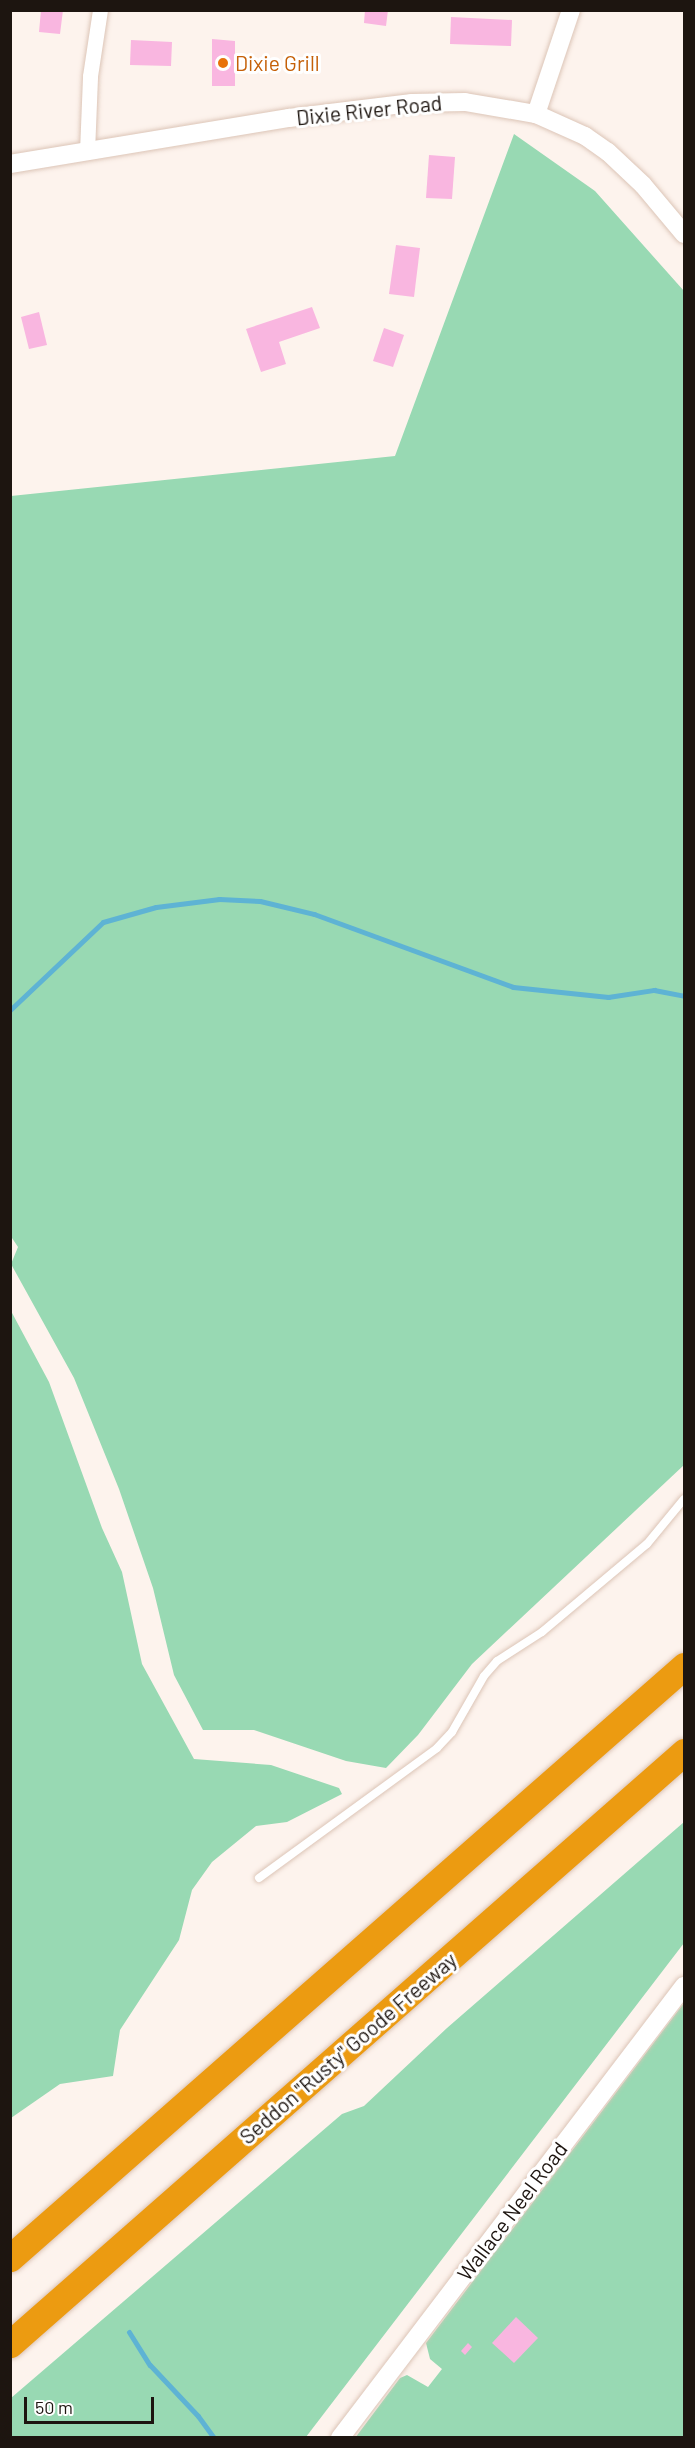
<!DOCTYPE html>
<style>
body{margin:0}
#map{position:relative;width:695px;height:2448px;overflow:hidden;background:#fdf3ed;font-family:Barlow,sans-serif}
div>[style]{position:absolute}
.green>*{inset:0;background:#98d9b3}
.stream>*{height:5px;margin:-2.5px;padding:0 2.5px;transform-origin:2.5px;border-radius:2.5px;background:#5eb3d4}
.building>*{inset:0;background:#f9b6e0}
.roads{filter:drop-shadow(0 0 2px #dcc5b7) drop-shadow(0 0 2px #dcc5b7)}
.service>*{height:8px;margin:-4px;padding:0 4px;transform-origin:4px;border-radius:4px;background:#fff}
.minor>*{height:15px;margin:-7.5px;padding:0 7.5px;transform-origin:7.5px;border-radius:7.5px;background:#fff}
.tertiary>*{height:18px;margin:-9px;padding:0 9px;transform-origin:9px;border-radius:9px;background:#fff}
.motorway>*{height:27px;margin:-13.5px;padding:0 13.5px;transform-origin:13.5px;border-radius:13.5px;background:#ec9b11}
.dots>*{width:16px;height:16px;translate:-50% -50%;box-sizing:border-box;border:3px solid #fff;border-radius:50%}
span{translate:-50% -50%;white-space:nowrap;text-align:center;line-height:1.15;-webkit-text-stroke:6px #fff;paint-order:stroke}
.food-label{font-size:21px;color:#c56008}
.left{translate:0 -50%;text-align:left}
.street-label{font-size:21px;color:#1d1510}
.frame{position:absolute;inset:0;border:12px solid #1d1510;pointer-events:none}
.scale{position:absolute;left:24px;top:2397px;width:130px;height:27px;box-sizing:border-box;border:3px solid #1d1510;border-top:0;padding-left:8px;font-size:18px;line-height:21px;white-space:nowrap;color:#1d1510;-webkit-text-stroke:4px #fff;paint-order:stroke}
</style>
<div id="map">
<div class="green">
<i style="clip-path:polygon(514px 134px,595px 191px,684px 291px,684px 1465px,472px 1664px,418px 1735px,386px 1768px,346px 1761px,254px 1730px,203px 1730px,174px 1675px,153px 1588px,119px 1489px,74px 1378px,11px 1264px,18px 1247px,10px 1235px,11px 496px,395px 456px)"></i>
<i style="clip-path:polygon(11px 1311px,49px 1382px,102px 1528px,122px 1572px,142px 1664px,194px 1759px,271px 1765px,339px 1788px,342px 1794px,287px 1822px,256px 1826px,212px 1862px,192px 1890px,179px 1940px,120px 2030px,113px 2076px,60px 2084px,11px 2118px)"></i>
<i style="clip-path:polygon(684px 1822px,684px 1943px,306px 2437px,11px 2437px,11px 2398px,342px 2114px,364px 2106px,447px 2028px)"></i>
<i style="clip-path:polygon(684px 2003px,684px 2437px,355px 2438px,400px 2378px,407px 2375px,428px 2387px,442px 2369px,430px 2359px,426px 2343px)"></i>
</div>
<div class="stream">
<i style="left:10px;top:1010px;width:128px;rotate:-43.4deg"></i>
<i style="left:103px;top:922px;width:55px;rotate:-15.8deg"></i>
<i style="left:156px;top:907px;width:64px;rotate:-7.2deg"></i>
<i style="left:219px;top:899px;width:41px;rotate:2.8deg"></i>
<i style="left:260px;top:901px;width:56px;rotate:13.5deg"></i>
<i style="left:314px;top:914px;width:212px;rotate:20.1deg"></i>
<i style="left:513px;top:987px;width:96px;rotate:6deg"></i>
<i style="left:608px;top:997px;width:47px;rotate:-8.7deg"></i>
<i style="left:654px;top:990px;width:31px;rotate:11deg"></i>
<i style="left:129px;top:2332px;width:39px;rotate:58deg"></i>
<i style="left:150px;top:2365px;width:70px;rotate:46.7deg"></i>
<i style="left:198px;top:2416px;width:27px;rotate:54deg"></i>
</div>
<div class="building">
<i style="clip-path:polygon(41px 10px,63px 10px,60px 34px,39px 32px)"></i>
<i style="clip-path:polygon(365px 10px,388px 10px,386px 26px,364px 23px)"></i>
<i style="clip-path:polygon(451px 17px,512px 20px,511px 46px,450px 44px)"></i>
<i style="clip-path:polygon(212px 39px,235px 41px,235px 86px,212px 86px)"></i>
<i style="clip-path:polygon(131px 40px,172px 42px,171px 66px,130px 65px)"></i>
<i style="clip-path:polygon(429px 155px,455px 157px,452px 199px,426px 198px)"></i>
<i style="clip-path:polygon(396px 245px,420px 248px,414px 297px,389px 294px)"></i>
<i style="clip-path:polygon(312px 307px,320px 328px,279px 342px,286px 364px,261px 372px,246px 329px)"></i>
<i style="clip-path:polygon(39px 312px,47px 345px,29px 349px,21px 317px)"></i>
<i style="clip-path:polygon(384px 328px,404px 335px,393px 367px,373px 361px)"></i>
<i style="clip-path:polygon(516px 2317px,538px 2338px,514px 2363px,492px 2343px)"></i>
<i style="clip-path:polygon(468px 2343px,472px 2347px,465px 2355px,461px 2351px)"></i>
</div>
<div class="roads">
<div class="service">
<i style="left:259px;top:1878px;width:220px;rotate:-36.1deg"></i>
<i style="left:437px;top:1748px;width:22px;rotate:-47deg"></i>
<i style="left:452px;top:1732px;width:64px;rotate:-60.3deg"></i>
<i style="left:484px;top:1676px;width:20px;rotate:-49deg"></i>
<i style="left:497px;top:1661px;width:54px;rotate:-32.8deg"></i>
<i style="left:542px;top:1632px;width:137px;rotate:-40deg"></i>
<i style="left:647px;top:1544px;width:58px;rotate:-50.6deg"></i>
</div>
<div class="minor">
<i style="left:87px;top:152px;width:76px;rotate:-87.7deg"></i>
<i style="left:90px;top:76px;width:67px;rotate:-81.4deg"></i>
</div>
<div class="tertiary">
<i style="left:536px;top:114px;width:110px;rotate:-71.4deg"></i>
<i style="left:10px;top:164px;width:283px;rotate:-9.4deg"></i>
<i style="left:289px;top:118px;width:124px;rotate:-7deg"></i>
<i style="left:412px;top:103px;width:53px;rotate:-1.1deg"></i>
<i style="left:465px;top:102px;width:72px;rotate:9.6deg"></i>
<i style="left:536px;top:114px;width:54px;rotate:24.2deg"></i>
<i style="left:585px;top:136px;width:28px;rotate:35deg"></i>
<i style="left:608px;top:152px;width:48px;rotate:43.3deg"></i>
<i style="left:643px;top:185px;width:64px;rotate:50.1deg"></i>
<i style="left:340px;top:2438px;width:568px;rotate:-52.73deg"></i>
</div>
<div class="motorway">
<i style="left:10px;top:2258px;width:897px;rotate:-41.29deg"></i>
<i style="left:10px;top:2344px;width:897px;rotate:-41.29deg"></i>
</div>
</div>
<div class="dots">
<i style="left:223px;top:63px;background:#e8710a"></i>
</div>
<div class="food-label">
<span class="left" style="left:235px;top:63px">Dixie Grill</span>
</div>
<div class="street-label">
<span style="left:369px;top:110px;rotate:-6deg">Dixie River Road</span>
<span style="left:348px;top:2048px;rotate:-41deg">Seddon "Rusty" Goode Freeway</span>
<span style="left:512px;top:2211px;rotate:-53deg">Wallace Neel Road</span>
</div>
<div class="frame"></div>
<div class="scale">50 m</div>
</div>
